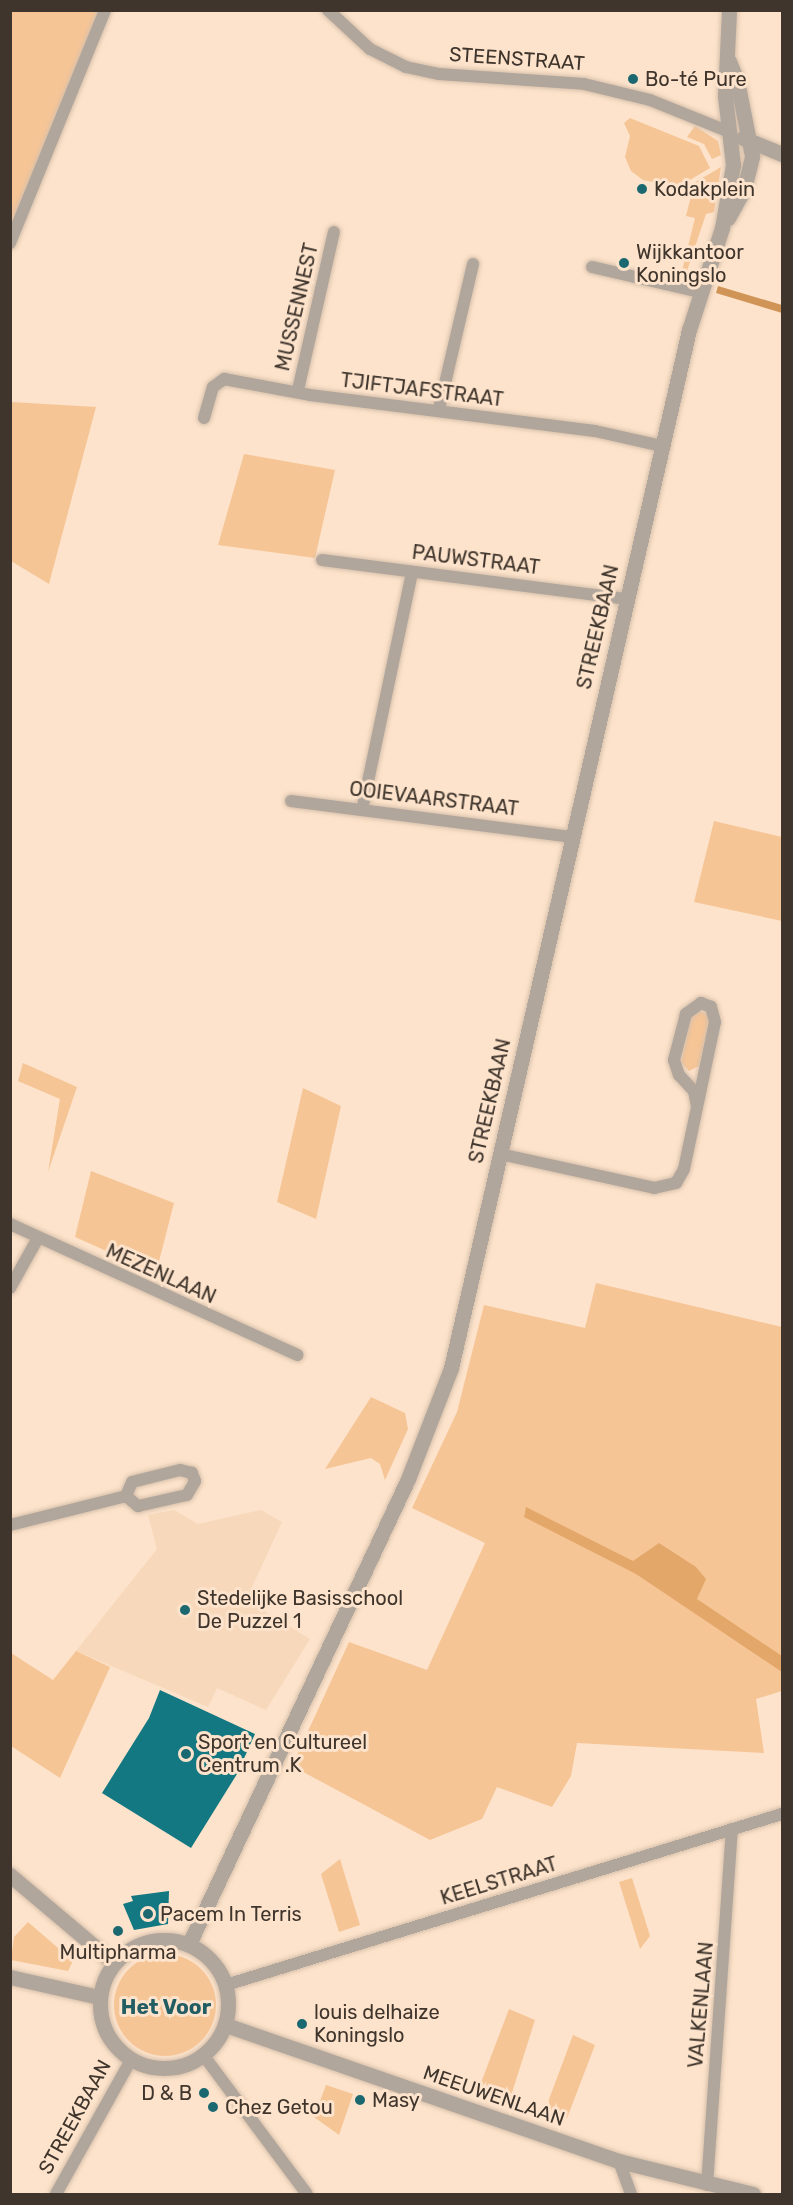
<!DOCTYPE html>
<meta charset="utf-8">
<style>
body{margin:0}
#map{position:relative;width:793px;height:2205px;overflow:hidden;background:#fde3cb;font-family:Rubik,sans-serif}
div>[style]{position:absolute}
.built>*{inset:0;background:#f7d8ba}
.green>*{inset:0;background:#f6c596}
.round{border-radius:50%}
.forest>*{inset:0;background:#d09457}
.water>*{inset:0;background:#e4a76a}
.building>*{inset:0;background:#147882}
.roads{filter:drop-shadow(0 0 2px #d7c0ab) drop-shadow(0 0 2px #d7c0ab)}
.minor>*{height:12px;margin:-6px;padding:0 6px;transform-origin:6px;border-radius:6px;background:#b1a69c}
.tertiary>*{height:15px;margin:-7.5px;padding:0 7.5px;transform-origin:7.5px;border-radius:7.5px;background:#b1a69c}
.tertiary>.ring{margin:-7.5px;padding:0;box-sizing:content-box;background:none;border:15px solid #b1a69c;border-radius:50%}
.dots>*{width:16px;height:16px;translate:-50% -50%;box-sizing:border-box;border:3px solid #fde3cb;border-radius:50%}
span{translate:-50% -50%;white-space:nowrap;text-align:center;line-height:1.15;-webkit-text-stroke:6px #fde3cb;paint-order:stroke}
.street-label{font-size:20px;color:#3f352c}
.poi-label{font-size:20px;color:#3f352c}
.left{translate:0 -50%;text-align:left}
.right{translate:-100% -50%;text-align:right}
.neighbourhood-label{font-size:21px;color:#235d64;font-weight:700}
.frame{position:absolute;inset:0;border:12px solid #3f352c;pointer-events:none}
</style>
<div id="map">
<div class="built">
<i style="clip-path:polygon(174px 1510px,198px 1524px,261px 1510px,282px 1522px,246px 1600px,310px 1639px,266px 1710px,217px 1688px,208px 1707px,76px 1651px,157px 1549px,148px 1515px)"></i>
</div>
<div class="green">
<i style="clip-path:polygon(11px 11px,98px 11px,11px 234px)"></i>
<i style="clip-path:polygon(630px 118px,699px 146px,710px 168px,678px 187px,643px 180px,631px 171px,625px 157px,630px 136px,624px 123px)"></i>
<i style="clip-path:polygon(695px 126px,718px 141px,721px 155px,712px 159px,704px 144px,687px 137px)"></i>
<i style="clip-path:polygon(721px 167px,714px 212px,706px 214px,685px 277px,681px 281px,672px 279px,670px 273px,681px 275px,695px 218px,686px 216px,691px 196px,687px 187px)"></i>
<i style="clip-path:polygon(11px 402px,96px 407px,49px 584px,11px 561px)"></i>
<i style="clip-path:polygon(244px 454px,335px 470px,315px 558px,218px 545px)"></i>
<i style="clip-path:polygon(714px 821px,782px 837px,782px 921px,694px 902px)"></i>
<i style="clip-path:polygon(698px 1011px,707px 1014px,709px 1022px,699px 1066px,689px 1071px,681px 1062px,691px 1017px)"></i>
<i style="clip-path:polygon(23px 1063px,77px 1087px,48px 1172px,60px 1099px,18px 1081px)"></i>
<i style="clip-path:polygon(303px 1088px,341px 1106px,316px 1219px,277px 1202px)"></i>
<i style="clip-path:polygon(91px 1171px,174px 1203px,156px 1273px,75px 1237px)"></i>
<i style="clip-path:polygon(596px 1283px,782px 1327px,782px 1691px,756px 1699px,764px 1753px,577px 1743px,571px 1776px,552px 1807px,497px 1787px,482px 1819px,430px 1840px,292px 1766px,349px 1642px,427px 1670px,485px 1543px,412px 1508px,457px 1412px,484px 1305px,585px 1328px)"></i>
<i style="clip-path:polygon(371px 1397px,405px 1413px,408px 1429px,385px 1480px,380px 1464px,371px 1458px,325px 1469px)"></i>
<i style="clip-path:polygon(76px 1651px,110px 1667px,60px 1778px,11px 1746px,11px 1653px,53px 1680px)"></i>
<i style="clip-path:polygon(340px 1859px,360px 1925px,339px 1932px,321px 1874px)"></i>
<i style="clip-path:polygon(632px 1878px,650px 1936px,640px 1949px,619px 1882px)"></i>
<i style="clip-path:polygon(28px 1922px,73px 1961px,68px 1971px,11px 1960px,14px 1937px)"></i>
<i class="round" style="left:114px;top:1954px;width:102px;height:102px"></i>
<i style="clip-path:polygon(509px 2009px,535px 2020px,510px 2099px,479px 2088px)"></i>
<i style="clip-path:polygon(573px 2035px,595px 2045px,567px 2118px,545px 2110px)"></i>
<i style="clip-path:polygon(326px 2085px,353px 2094px,339px 2135px,314px 2117px)"></i>
</div>
<div class="forest">
<i style="clip-path:polygon(718px 286px,782px 305px,782px 313px,716px 293px)"></i>
</div>
<div class="water">
<i style="clip-path:polygon(526px 1507px,633px 1561px,659px 1543px,696px 1567px,706px 1579px,697px 1599px,782px 1656px,782px 1672px,636px 1574px,524px 1517px)"></i>
</div>
<div class="building">
<i style="clip-path:polygon(160px 1690px,255px 1734px,237px 1774px,191px 1848px,102px 1793px,149px 1718px)"></i>
<i style="clip-path:polygon(169px 1891px,168px 1924px,134px 1930px,123px 1904px,133px 1901px,131px 1896px)"></i>
</div>
<div class="roads">
<div class="minor">
<i style="left:328px;top:10px;width:57px;rotate:42.9deg"></i>
<i style="left:370px;top:49px;width:40px;rotate:26.6deg"></i>
<i style="left:406px;top:67px;width:34px;rotate:12deg"></i>
<i style="left:439px;top:74px;width:145px;rotate:3.9deg"></i>
<i style="left:584px;top:84px;width:68px;rotate:13.6deg"></i>
<i style="left:650px;top:100px;width:83px;rotate:21.9deg"></i>
<i style="left:10px;top:243px;width:252px;rotate:-67.8deg"></i>
<i style="left:592px;top:267px;width:111px;rotate:13deg"></i>
<i style="left:298px;top:390px;width:162px;rotate:-77.2deg"></i>
<i style="left:439px;top:409px;width:149px;rotate:-76.8deg"></i>
<i style="left:204px;top:418px;width:32px;rotate:-74deg"></i>
<i style="left:213px;top:387px;width:14px;rotate:-36deg"></i>
<i style="left:224px;top:379px;width:87px;rotate:10.5deg"></i>
<i style="left:310px;top:395px;width:287px;rotate:7.2deg"></i>
<i style="left:595px;top:431px;width:69px;rotate:12.6deg"></i>
<i style="left:322px;top:560px;width:306px;rotate:7.3deg"></i>
<i style="left:291px;top:801px;width:282px;rotate:7.3deg"></i>
<i style="left:362px;top:810px;width:243px;rotate:-78.1deg"></i>
<i style="left:500px;top:1154px;width:158px;rotate:12.4deg"></i>
<i style="left:654px;top:1188px;width:23px;rotate:-13deg"></i>
<i style="left:676px;top:1183px;width:16px;rotate:-60deg"></i>
<i style="left:684px;top:1169px;width:150px;rotate:-78.1deg"></i>
<i style="left:715px;top:1022px;width:16px;rotate:-105deg"></i>
<i style="left:711px;top:1007px;width:11px;rotate:-158deg"></i>
<i style="left:701px;top:1003px;width:19px;rotate:144deg"></i>
<i style="left:686px;top:1014px;width:48px;rotate:104.6deg"></i>
<i style="left:674px;top:1060px;width:16px;rotate:72deg"></i>
<i style="left:679px;top:1075px;width:22px;rotate:47deg"></i>
<i style="left:694px;top:1091px;width:16px;rotate:79deg"></i>
<i style="left:10px;top:1224px;width:316px;rotate:24.5deg"></i>
<i style="left:10px;top:1288px;width:57px;rotate:-60.8deg"></i>
<i style="left:10px;top:1525px;width:120px;rotate:-14deg"></i>
<i style="left:126px;top:1496px;width:16px;rotate:40deg"></i>
<i style="left:138px;top:1506px;width:50px;rotate:-12.7deg"></i>
<i style="left:187px;top:1495px;width:16px;rotate:-60deg"></i>
<i style="left:195px;top:1481px;width:9px;rotate:-111deg"></i>
<i style="left:192px;top:1473px;width:12px;rotate:-166deg"></i>
<i style="left:180px;top:1470px;width:49px;rotate:166deg"></i>
<i style="left:132px;top:1482px;width:15px;rotate:113deg"></i>
<i style="left:226px;top:1985px;width:582px;rotate:-17.1deg"></i>
<i style="left:204px;top:2056px;width:172px;rotate:53.3deg"></i>
<i style="left:619px;top:2161px;width:35px;rotate:70deg"></i>
<i style="left:707px;top:2185px;width:357px;rotate:-86deg"></i>
<i style="left:56px;top:2194px;width:154px;rotate:-60.8deg"></i>
</div>
<div class="tertiary">
<i style="left:743px;top:138px;width:42px;rotate:22.3deg"></i>
<i style="left:728px;top:218px;width:33px;rotate:-61deg"></i>
<i style="left:744px;top:189px;width:34px;rotate:-76deg"></i>
<i style="left:752px;top:156px;width:76px;rotate:-101.3deg"></i>
<i style="left:737px;top:81px;width:22px;rotate:-112deg"></i>
<i style="left:10px;top:1875px;width:136px;rotate:40.2deg"></i>
<i class="ring" style="left:100px;top:1940px;width:113px;height:113px"></i>
<i style="left:189px;top:1944px;width:514px;rotate:-64.78deg"></i>
<i style="left:408px;top:1479px;width:119px;rotate:-68.8deg"></i>
<i style="left:451px;top:1368px;width:1065px;rotate:-77.09deg"></i>
<i style="left:689px;top:330px;width:107px;rotate:-72.1deg"></i>
<i style="left:722px;top:228px;width:64px;rotate:-80.1deg"></i>
<i style="left:733px;top:165px;width:69px;rotate:-96.6deg"></i>
<i style="left:725px;top:96px;width:86px;rotate:-87.3deg"></i>
<i style="left:10px;top:1977px;width:91px;rotate:12.7deg"></i>
<i style="left:226px;top:2025px;width:416px;rotate:19.1deg"></i>
<i style="left:619px;top:2161px;width:138px;rotate:13.8deg"></i>
</div>
</div>
<div class="dots">
<i style="left:633px;top:79px;background:#1c6871"></i>
<i style="left:642px;top:189px;background:#1c6871"></i>
<i style="left:624px;top:263px;background:#1c6871"></i>
<i style="left:185px;top:1610px;background:#1c6871"></i>
<i style="left:186px;top:1754px;background:#1c6871"></i>
<i style="left:148px;top:1914px;background:#1c6871"></i>
<i style="left:118px;top:1931px;background:#1c6871"></i>
<i style="left:302px;top:2024px;background:#1c6871"></i>
<i style="left:204px;top:2093px;background:#1c6871"></i>
<i style="left:360px;top:2100px;background:#1c6871"></i>
<i style="left:213px;top:2107px;background:#1c6871"></i>
</div>
<div class="street-label">
<span style="left:517px;top:59px;rotate:4deg">STEENSTRAAT</span>
<span style="left:297px;top:307px;rotate:-77deg">MUSSENNEST</span>
<span style="left:422px;top:390px;rotate:7deg">TJIFTJAFSTRAAT</span>
<span style="left:476px;top:560px;rotate:7deg">PAUWSTRAAT</span>
<span style="left:598px;top:627px;rotate:-77deg">STREEKBAAN</span>
<span style="left:434px;top:799px;rotate:7deg">OOIEVAARSTRAAT</span>
<span style="left:490px;top:1101px;rotate:-77deg">STREEKBAAN</span>
<span style="left:161px;top:1274px;rotate:24deg">MEZENLAAN</span>
<span style="left:499px;top:1881px;rotate:-17deg">KEELSTRAAT</span>
<span style="left:701px;top:2005px;rotate:-85deg">VALKENLAAN</span>
<span style="left:494px;top:2096px;rotate:19deg">MEEUWENLAAN</span>
<span style="left:75px;top:2117px;rotate:-61deg">STREEKBAAN</span>
</div>
<div class="poi-label">
<span class="left" style="left:645px;top:79px">Bo-té Pure</span>
<span class="left" style="left:654px;top:189px">Kodakplein</span>
<span class="left" style="left:636px;top:264px">Wijkkantoor<br>Koningslo</span>
<span class="left" style="left:197px;top:1610px">Stedelijke Basisschool<br>De Puzzel 1</span>
<span class="left" style="left:198px;top:1754px">Sport en Cultureel<br>Centrum .K</span>
<span class="left" style="left:160px;top:1914px">Pacem In Terris</span>
<span style="left:118px;top:1952px">Multipharma</span>
<span class="left" style="left:314px;top:2024px">louis delhaize<br>Koningslo</span>
<span class="right" style="left:192px;top:2093px">D &amp; B</span>
<span class="left" style="left:372px;top:2100px">Masy</span>
<span class="left" style="left:225px;top:2107px">Chez Getou</span>
</div>
<div class="neighbourhood-label">
<span style="left:166px;top:2007px">Het Voor</span>
</div>
<div class="frame"></div>
</div>
